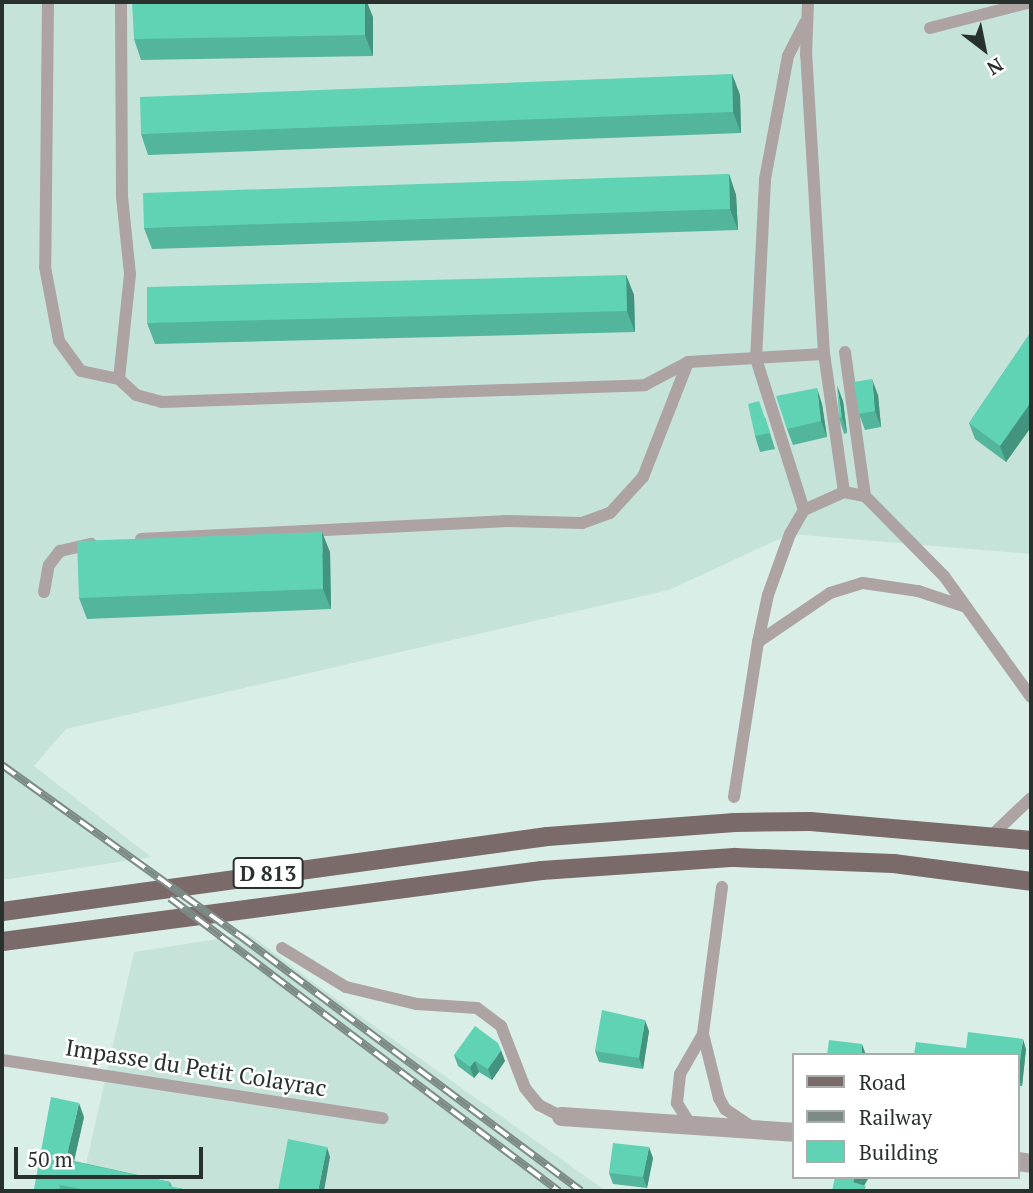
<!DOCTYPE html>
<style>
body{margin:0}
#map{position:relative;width:1033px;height:1193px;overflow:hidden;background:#d9eee7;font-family:"PT Serif",serif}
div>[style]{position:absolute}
.built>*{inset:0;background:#c6e3da}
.service>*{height:12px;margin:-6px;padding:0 6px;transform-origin:6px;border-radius:6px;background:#ada3a3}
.minor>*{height:19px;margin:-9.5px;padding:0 9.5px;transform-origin:9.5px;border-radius:9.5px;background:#ada3a3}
.primary>*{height:19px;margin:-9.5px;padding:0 9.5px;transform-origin:9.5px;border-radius:9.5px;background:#7b6a6a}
.rail>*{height:8px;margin-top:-4px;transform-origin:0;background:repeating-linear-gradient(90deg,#fff 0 16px,#7d8b86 0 32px);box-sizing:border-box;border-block:2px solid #7d8b86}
.wall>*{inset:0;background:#53b59b}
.shaded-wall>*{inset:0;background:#43947e}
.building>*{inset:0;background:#60d3b4}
span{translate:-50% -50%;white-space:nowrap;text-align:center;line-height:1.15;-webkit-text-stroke:5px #fff;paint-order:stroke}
.shield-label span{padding:2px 5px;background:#fff;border:2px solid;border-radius:5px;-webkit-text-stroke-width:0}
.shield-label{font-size:21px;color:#29312e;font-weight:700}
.street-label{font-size:23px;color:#29312e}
.frame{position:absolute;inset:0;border:4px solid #29312e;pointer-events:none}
.legend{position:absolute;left:792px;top:1053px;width:228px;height:126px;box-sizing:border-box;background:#fff;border:2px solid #a9adab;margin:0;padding:9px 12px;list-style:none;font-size:21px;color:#29312e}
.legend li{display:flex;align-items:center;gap:14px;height:35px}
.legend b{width:35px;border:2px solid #a9adab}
.north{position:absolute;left:949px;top:14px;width:70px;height:70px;-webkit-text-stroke:5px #fff;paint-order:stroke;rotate:148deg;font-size:19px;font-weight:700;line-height:28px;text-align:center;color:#29312e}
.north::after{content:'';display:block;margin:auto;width:24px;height:32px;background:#29312e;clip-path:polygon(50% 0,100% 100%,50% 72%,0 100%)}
.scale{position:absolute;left:14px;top:1147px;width:189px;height:32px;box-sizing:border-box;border:4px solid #29312e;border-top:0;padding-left:9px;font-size:21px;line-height:24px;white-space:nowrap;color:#29312e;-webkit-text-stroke:5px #fff;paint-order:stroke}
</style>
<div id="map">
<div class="built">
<i style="clip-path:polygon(2px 2px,1031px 2px,1031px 554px,790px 534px,669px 590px,66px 729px,34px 766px,151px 857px,2px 880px)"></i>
<i style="clip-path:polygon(249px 934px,314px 983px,606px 1191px,80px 1191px,134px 952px)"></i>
</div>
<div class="service">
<i style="left:48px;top:2px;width:265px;rotate:90.6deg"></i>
<i style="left:45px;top:267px;width:75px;rotate:79.3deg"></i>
<i style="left:59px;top:341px;width:37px;rotate:54deg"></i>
<i style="left:81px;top:371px;width:39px;rotate:12deg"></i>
<i style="left:119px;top:379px;width:23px;rotate:43deg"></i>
<i style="left:136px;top:395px;width:27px;rotate:15deg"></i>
<i style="left:162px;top:402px;width:483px;rotate:-2deg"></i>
<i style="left:645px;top:385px;width:49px;rotate:-28.1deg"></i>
<i style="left:688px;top:362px;width:136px;rotate:-3.4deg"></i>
<i style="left:930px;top:28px;width:104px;rotate:-14.4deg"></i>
<i style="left:845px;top:352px;width:145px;rotate:82.1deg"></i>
<i style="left:119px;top:379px;width:106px;rotate:-84deg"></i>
<i style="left:130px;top:274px;width:77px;rotate:-95.9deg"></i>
<i style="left:122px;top:197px;width:195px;rotate:-90.3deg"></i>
<i style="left:844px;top:492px;width:21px;rotate:11deg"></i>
<i style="left:865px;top:496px;width:112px;rotate:45.4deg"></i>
<i style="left:944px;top:576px;width:149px;rotate:54.3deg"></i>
<i style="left:804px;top:510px;width:158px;rotate:-107.6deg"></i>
<i style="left:756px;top:359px;width:180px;rotate:-87.1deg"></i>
<i style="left:765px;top:179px;width:125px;rotate:-79.4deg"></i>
<i style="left:788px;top:56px;width:37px;rotate:-63deg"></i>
<i style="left:141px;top:539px;width:363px;rotate:-2.8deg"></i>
<i style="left:504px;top:521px;width:78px;rotate:1.5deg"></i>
<i style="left:582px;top:523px;width:30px;rotate:-20deg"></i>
<i style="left:610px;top:513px;width:49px;rotate:-47.5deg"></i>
<i style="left:643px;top:477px;width:123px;rotate:-68.6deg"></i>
<i style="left:44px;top:592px;width:27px;rotate:-80deg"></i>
<i style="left:49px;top:565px;width:18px;rotate:-52deg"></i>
<i style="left:60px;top:551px;width:32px;rotate:-13deg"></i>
<i style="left:758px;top:642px;width:87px;rotate:-34.2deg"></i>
<i style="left:830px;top:593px;width:34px;rotate:-17deg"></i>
<i style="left:863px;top:583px;width:56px;rotate:8.3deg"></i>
<i style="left:918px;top:591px;width:51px;rotate:18.4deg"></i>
<i style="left:734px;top:797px;width:157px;rotate:-81.2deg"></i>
<i style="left:758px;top:642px;width:48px;rotate:-78deg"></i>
<i style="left:768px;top:595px;width:65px;rotate:-70.2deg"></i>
<i style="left:790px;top:534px;width:28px;rotate:-60deg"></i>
<i style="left:804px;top:510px;width:44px;rotate:-24.2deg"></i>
<i style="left:844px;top:492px;width:139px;rotate:-98.2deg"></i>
<i style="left:824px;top:354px;width:300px;rotate:-93.4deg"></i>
<i style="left:806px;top:55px;width:53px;rotate:-87.8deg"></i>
<i style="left:991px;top:836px;width:55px;rotate:-43.5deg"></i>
<i style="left:722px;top:887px;width:148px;rotate:97.4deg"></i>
<i style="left:703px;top:1034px;width:66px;rotate:76deg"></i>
<i style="left:719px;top:1098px;width:13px;rotate:61deg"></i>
<i style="left:725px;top:1109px;width:30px;rotate:34deg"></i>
<i style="left:282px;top:948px;width:75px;rotate:31.4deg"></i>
<i style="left:346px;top:987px;width:73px;rotate:13.5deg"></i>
<i style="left:417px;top:1004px;width:60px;rotate:3.8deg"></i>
<i style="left:477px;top:1008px;width:30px;rotate:37deg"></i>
<i style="left:501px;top:1026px;width:66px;rotate:68.8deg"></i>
<i style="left:525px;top:1088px;width:22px;rotate:51deg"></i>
<i style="left:539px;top:1105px;width:25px;rotate:27deg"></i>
<i style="left:2px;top:1060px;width:385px;rotate:8.7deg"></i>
<i style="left:690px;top:1124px;width:25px;rotate:-122deg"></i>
<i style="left:677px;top:1103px;width:29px;rotate:-84deg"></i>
<i style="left:680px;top:1074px;width:46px;rotate:-60.1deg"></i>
</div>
<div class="minor">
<i style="left:561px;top:1116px;width:233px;rotate:3.9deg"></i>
<i style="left:1017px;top:1161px;width:14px;rotate:8deg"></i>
</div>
<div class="primary">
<i style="left:2px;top:911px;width:550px;rotate:-7.84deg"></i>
<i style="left:547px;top:836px;width:188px;rotate:-4.3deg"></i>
<i style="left:734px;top:822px;width:76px;rotate:-0.8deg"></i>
<i style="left:810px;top:821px;width:222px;rotate:4.9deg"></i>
<i style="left:2px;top:941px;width:544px;rotate:-7.5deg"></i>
<i style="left:541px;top:870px;width:193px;rotate:-3.9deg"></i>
<i style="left:734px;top:857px;width:159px;rotate:2.2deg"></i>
<i style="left:893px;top:863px;width:139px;rotate:7.4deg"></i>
</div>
<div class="rail">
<i style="left:2px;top:765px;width:292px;rotate:35.7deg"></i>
<i style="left:239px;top:935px;width:427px;rotate:36.8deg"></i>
<i style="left:170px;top:898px;width:487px;rotate:37deg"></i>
</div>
<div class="wall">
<i style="clip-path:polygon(373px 17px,373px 56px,141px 60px,134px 39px)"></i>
<i style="clip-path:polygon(732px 74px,740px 95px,741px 133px,148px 155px,141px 134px)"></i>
<i style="clip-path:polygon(729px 174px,736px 195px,738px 230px,152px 249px,144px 228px)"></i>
<i style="clip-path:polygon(626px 275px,634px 295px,635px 332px,155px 344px,147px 323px)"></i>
<i style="clip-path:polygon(1031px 332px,1031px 427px,1006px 462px,975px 439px,969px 423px)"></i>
<i style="clip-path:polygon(878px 395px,881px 427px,865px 430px,859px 414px)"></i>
<i style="clip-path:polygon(843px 401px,847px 433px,844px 434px,839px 418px)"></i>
<i style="clip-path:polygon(822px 404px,827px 437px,793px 445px,787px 429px)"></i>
<i style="clip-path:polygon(765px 417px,775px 449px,760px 452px,755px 436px)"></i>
<i style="clip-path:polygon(330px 552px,331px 609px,87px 619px,79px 598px)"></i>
<i style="clip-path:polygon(649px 1031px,643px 1069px,599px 1062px,595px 1051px)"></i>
<i style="clip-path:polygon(966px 1048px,1026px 1049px,1022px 1086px,1017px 1086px,1017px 1055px)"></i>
<i style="clip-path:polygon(454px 1055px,505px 1061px,492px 1080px,479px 1072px,474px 1078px,458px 1066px)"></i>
<i style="clip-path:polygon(84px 1117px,74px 1161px,170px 1182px,172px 1187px,183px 1189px,184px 1191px,35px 1191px,34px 1189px)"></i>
<i style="clip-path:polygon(653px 1158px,647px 1188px,613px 1184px,609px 1173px)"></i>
</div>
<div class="shaded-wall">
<i style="clip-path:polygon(365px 2px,367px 2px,373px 17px,373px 56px,365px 35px)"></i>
<i style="clip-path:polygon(732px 74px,740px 95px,741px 133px,733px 112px)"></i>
<i style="clip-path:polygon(729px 174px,736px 195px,738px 230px,730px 209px)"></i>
<i style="clip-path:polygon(626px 275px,634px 295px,635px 332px,627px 311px)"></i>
<i style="clip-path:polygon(872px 379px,878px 395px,881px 427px,875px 411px)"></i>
<i style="clip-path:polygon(837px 385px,843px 401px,847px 433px,842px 417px)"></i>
<i style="clip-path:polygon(817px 388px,822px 404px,827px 437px,821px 421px)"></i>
<i style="clip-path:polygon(1031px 402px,1031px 427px,1006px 462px,1000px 446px)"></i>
<i style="clip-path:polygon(322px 532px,330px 552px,331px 609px,323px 589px)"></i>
<i style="clip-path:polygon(645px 1020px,649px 1031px,643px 1069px,639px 1058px)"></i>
<i style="clip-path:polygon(1023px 1039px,1026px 1049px,1022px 1086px,1018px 1076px)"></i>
<i style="clip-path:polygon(862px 1044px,866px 1055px,862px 1055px)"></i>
<i style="clip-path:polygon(501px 1050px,505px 1061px,492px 1080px,488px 1069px)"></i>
<i style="clip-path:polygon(475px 1061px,479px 1072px,474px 1078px,470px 1067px)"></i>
<i style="clip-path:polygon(79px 1103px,84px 1117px,71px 1174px,66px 1160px)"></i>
<i style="clip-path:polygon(327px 1147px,330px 1157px,324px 1191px,318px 1191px)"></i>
<i style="clip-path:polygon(649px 1147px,653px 1158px,647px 1188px,643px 1177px)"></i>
<i style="clip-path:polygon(855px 1177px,867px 1177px,868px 1179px,861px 1191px,853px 1182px)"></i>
</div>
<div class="building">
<i style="clip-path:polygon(132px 2px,365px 2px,365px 35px,134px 39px)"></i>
<i style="clip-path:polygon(732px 74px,733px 112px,141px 134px,140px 97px)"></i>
<i style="clip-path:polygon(729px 174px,730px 209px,144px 228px,143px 193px)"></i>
<i style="clip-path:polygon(626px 275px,627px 311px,147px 323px,147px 287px)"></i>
<i style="clip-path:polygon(1031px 332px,1031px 402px,1000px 446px,969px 423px)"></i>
<i style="clip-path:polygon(872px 379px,875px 411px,859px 414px,854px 382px)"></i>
<i style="clip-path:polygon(837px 385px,842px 417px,839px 418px)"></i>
<i style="clip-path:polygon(817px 388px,821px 421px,787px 429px,776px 396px)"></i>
<i style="clip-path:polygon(759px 401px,770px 433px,755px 436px,748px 404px)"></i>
<i style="clip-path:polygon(322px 532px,323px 589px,79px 598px,77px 541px)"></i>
<i style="clip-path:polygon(602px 1010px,645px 1020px,639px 1058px,595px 1051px)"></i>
<i style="clip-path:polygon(475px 1026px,498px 1043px,501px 1050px,488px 1069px,475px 1061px,470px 1067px,454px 1055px)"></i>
<i style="clip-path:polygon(968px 1032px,1023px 1039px,1018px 1076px,1017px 1055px,914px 1055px,916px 1042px,966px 1048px)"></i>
<i style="clip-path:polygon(829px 1040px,862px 1044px,862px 1055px,827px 1055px)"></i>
<i style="clip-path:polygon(51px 1097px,79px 1103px,66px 1160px,170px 1182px,169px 1186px,183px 1189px,182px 1191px,91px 1191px,60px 1185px,59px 1191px,46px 1191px,34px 1189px)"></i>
<i style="clip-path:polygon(288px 1139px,327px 1147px,318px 1191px,278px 1191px)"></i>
<i style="clip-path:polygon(613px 1143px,649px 1147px,643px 1177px,609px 1173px)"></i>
<i style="clip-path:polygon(835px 1177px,855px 1177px,853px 1182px,866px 1186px,864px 1191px,832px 1191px)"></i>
</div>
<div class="shield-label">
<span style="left:268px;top:873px">D 813</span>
</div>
<div class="street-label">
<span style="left:196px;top:1068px;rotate:9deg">Impasse du Petit Colayrac</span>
</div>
<div class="frame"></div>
<ul class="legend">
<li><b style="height:9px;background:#7b6a6a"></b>Road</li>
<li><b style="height:9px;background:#7d8b86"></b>Railway</li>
<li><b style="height:19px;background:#60d3b4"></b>Building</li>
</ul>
<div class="north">N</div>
<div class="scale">50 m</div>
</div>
